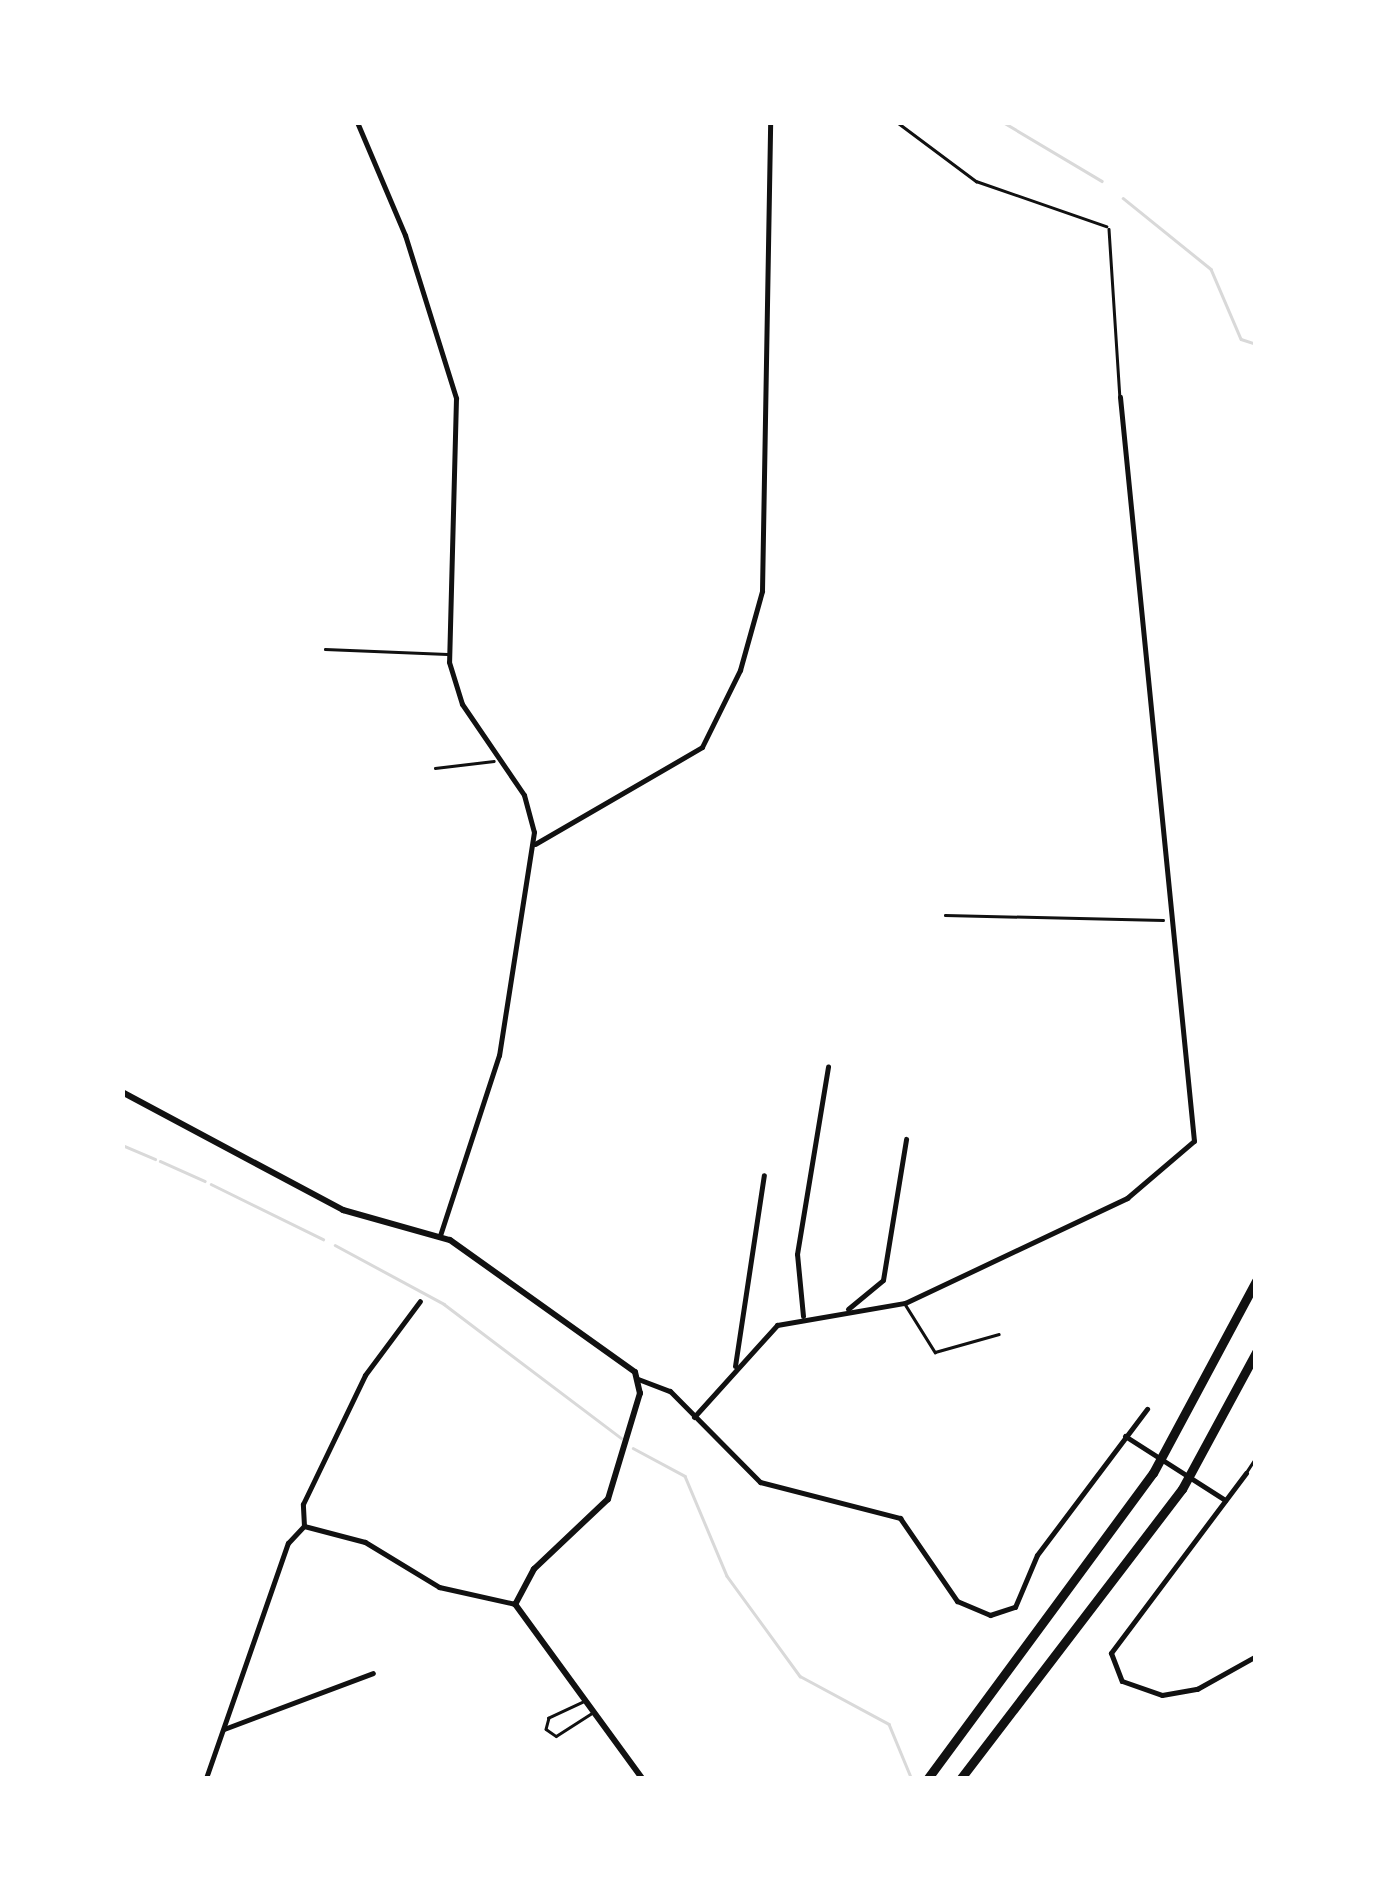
<!DOCTYPE html>
<style>
body{margin:0}
#map{position:relative;width:1378px;height:1901px;overflow:hidden;background:#fff;font-family:"Source Sans 3",sans-serif}
div>[style]{position:absolute}
.stream>*{height:2.5px;margin:-1.25px;padding:0 1.25px;transform-origin:1.25px;border-radius:1.25px;background:#d9d9d9}
.path>*{height:2.5px;margin:-1.25px;padding:0 1.25px;transform-origin:1.25px;border-radius:1.25px;background:#111}
.service>*{height:2.5px;margin:-1.25px;padding:0 1.25px;transform-origin:1.25px;border-radius:1.25px;background:#111}
.minor>*{height:5px;margin:-2.5px;padding:0 2.5px;transform-origin:2.5px;border-radius:2.5px;background:#111}
.tertiary>*{height:6px;margin:-3px;padding:0 3px;transform-origin:3px;border-radius:3px;background:#111}
.motorway>*{height:9px;margin:-4.5px;padding:0 4.5px;transform-origin:4.5px;border-radius:4.5px;background:#111}
span{translate:-50% -50%;white-space:nowrap;text-align:center;line-height:1.15;-webkit-text-stroke:10px #fff;paint-order:stroke}
.frame{position:absolute;inset:0;border:125px solid #fff;pointer-events:none}
</style>
<div id="map">
<div class="stream">
<i style="left:1003px;top:122px;width:115px;rotate:30.8deg"></i>
<i style="left:1123px;top:198px;width:113px;rotate:38.9deg"></i>
<i style="left:1211px;top:269px;width:76px;rotate:66.8deg"></i>
<i style="left:1241px;top:339px;width:16px;rotate:18deg"></i>
<i style="left:122px;top:1145px;width:36px;rotate:23deg"></i>
<i style="left:160px;top:1161px;width:49px;rotate:24deg"></i>
<i style="left:211px;top:1184px;width:125px;rotate:26.2deg"></i>
<i style="left:335px;top:1245px;width:124px;rotate:28.4deg"></i>
<i style="left:444px;top:1304px;width:222px;rotate:37.1deg"></i>
<i style="left:633px;top:1448px;width:59px;rotate:28.3deg"></i>
<i style="left:685px;top:1476px;width:108px;rotate:67.2deg"></i>
<i style="left:727px;top:1576px;width:124px;rotate:53.9deg"></i>
<i style="left:800px;top:1676px;width:101px;rotate:28.3deg"></i>
<i style="left:889px;top:1724px;width:57px;rotate:67.5deg"></i>
</div>
<div class="path">
<i style="left:897px;top:122px;width:99px;rotate:36.8deg"></i>
<i style="left:976px;top:181px;width:138px;rotate:19.1deg"></i>
<i style="left:435px;top:768px;width:59px;rotate:-6.8deg"></i>
<i style="left:945px;top:915px;width:218px;rotate:1.3deg"></i>
</div>
<div class="service">
<i style="left:1109px;top:229px;width:168px;rotate:86.3deg"></i>
<i style="left:325px;top:649px;width:122px;rotate:2.3deg"></i>
<i style="left:905px;top:1304px;width:57px;rotate:58deg"></i>
<i style="left:935px;top:1352px;width:66px;rotate:-15.7deg"></i>
<i style="left:1247px;top:1471px;width:17px;rotate:-57deg"></i>
<i style="left:583px;top:1702px;width:38px;rotate:155deg"></i>
<i style="left:549px;top:1718px;width:11px;rotate:105deg"></i>
<i style="left:546px;top:1729px;width:12px;rotate:35deg"></i>
<i style="left:556px;top:1736px;width:43px;rotate:-32.6deg"></i>
</div>
<div class="minor">
<i style="left:357px;top:122px;width:123px;rotate:67deg"></i>
<i style="left:405px;top:235px;width:171px;rotate:72.6deg"></i>
<i style="left:456px;top:398px;width:264px;rotate:91.5deg"></i>
<i style="left:449px;top:662px;width:44px;rotate:72.8deg"></i>
<i style="left:462px;top:704px;width:110px;rotate:55.7deg"></i>
<i style="left:524px;top:795px;width:38px;rotate:75deg"></i>
<i style="left:534px;top:832px;width:226px;rotate:98.9deg"></i>
<i style="left:499px;top:1055px;width:190px;rotate:108.1deg"></i>
<i style="left:535px;top:844px;width:193px;rotate:-30.1deg"></i>
<i style="left:702px;top:747px;width:86px;rotate:-63.7deg"></i>
<i style="left:740px;top:670px;width:82px;rotate:-74.4deg"></i>
<i style="left:762px;top:591px;width:469px;rotate:-89deg"></i>
<i style="left:848px;top:1309px;width:45px;rotate:-39.6deg"></i>
<i style="left:883px;top:1280px;width:143px;rotate:-80.7deg"></i>
<i style="left:803px;top:1316px;width:62px;rotate:-95.5deg"></i>
<i style="left:797px;top:1254px;width:190px;rotate:-80.6deg"></i>
<i style="left:735px;top:1366px;width:193px;rotate:-81.4deg"></i>
<i style="left:638px;top:1379px;width:34px;rotate:21deg"></i>
<i style="left:670px;top:1391px;width:128px;rotate:45.3deg"></i>
<i style="left:760px;top:1482px;width:145px;rotate:14.4deg"></i>
<i style="left:900px;top:1518px;width:101px;rotate:55.5deg"></i>
<i style="left:957px;top:1601px;width:36px;rotate:23deg"></i>
<i style="left:990px;top:1615px;width:26px;rotate:-18deg"></i>
<i style="left:1015px;top:1607px;width:56px;rotate:-67.1deg"></i>
<i style="left:1037px;top:1555px;width:183px;rotate:-53deg"></i>
<i style="left:694px;top:1417px;width:124px;rotate:-47.9deg"></i>
<i style="left:777px;top:1325px;width:130px;rotate:-9.8deg"></i>
<i style="left:905px;top:1303px;width:246px;rotate:-25.3deg"></i>
<i style="left:1127px;top:1198px;width:88px;rotate:-40.4deg"></i>
<i style="left:1194px;top:1141px;width:748px;rotate:-95.68deg"></i>
<i style="left:1125px;top:1436px;width:119px;rotate:32.6deg"></i>
<i style="left:1246px;top:1473px;width:225px;rotate:126.9deg"></i>
<i style="left:1111px;top:1653px;width:30px;rotate:69deg"></i>
<i style="left:1122px;top:1681px;width:42px;rotate:19.3deg"></i>
<i style="left:1162px;top:1695px;width:36px;rotate:-10deg"></i>
<i style="left:1197px;top:1689px;width:68px;rotate:-29.2deg"></i>
<i style="left:304px;top:1526px;width:22px;rotate:-93deg"></i>
<i style="left:303px;top:1504px;width:143px;rotate:-64.3deg"></i>
<i style="left:365px;top:1375px;width:92px;rotate:-53.4deg"></i>
<i style="left:224px;top:1729px;width:159px;rotate:-20.6deg"></i>
<i style="left:206px;top:1778px;width:249px;rotate:-70.8deg"></i>
<i style="left:288px;top:1543px;width:23px;rotate:-47deg"></i>
<i style="left:304px;top:1526px;width:63px;rotate:14.7deg"></i>
<i style="left:365px;top:1542px;width:87px;rotate:31.3deg"></i>
<i style="left:439px;top:1587px;width:78px;rotate:12.6deg"></i>
</div>
<div class="tertiary">
<i style="left:122px;top:1092px;width:251px;rotate:28.1deg"></i>
<i style="left:343px;top:1210px;width:111px;rotate:15.7deg"></i>
<i style="left:450px;top:1240px;width:227px;rotate:35.5deg"></i>
<i style="left:635px;top:1372px;width:22px;rotate:77deg"></i>
<i style="left:640px;top:1393px;width:111px;rotate:106.8deg"></i>
<i style="left:608px;top:1499px;width:102px;rotate:136.6deg"></i>
<i style="left:534px;top:1569px;width:40px;rotate:118deg"></i>
<i style="left:515px;top:1604px;width:215px;rotate:53.9deg"></i>
</div>
<div class="motorway">
<i style="left:928px;top:1778px;width:379px;rotate:-53.6deg"></i>
<i style="left:1153px;top:1473px;width:218px;rotate:-61.8deg"></i>
<i style="left:961px;top:1778px;width:364px;rotate:-52.6deg"></i>
<i style="left:1182px;top:1489px;width:156px;rotate:-61.6deg"></i>
</div>
<div class="frame"></div>
</div>
